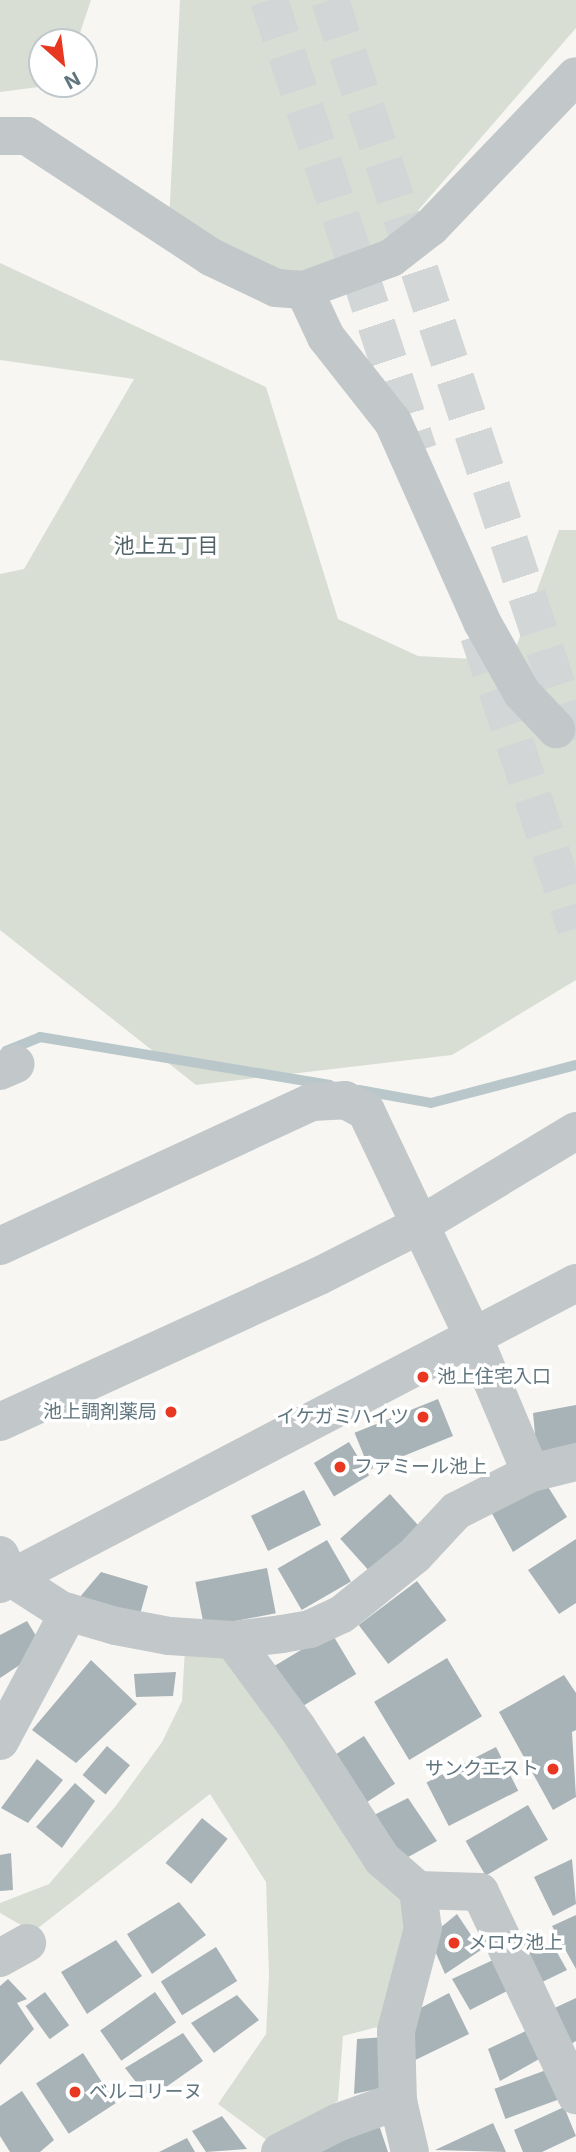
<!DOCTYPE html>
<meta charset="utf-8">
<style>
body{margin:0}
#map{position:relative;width:576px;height:2152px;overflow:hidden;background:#f7f6f3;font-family:Inter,"Noto Sans JP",sans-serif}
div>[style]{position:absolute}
.green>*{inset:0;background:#d9ded4}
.stream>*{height:10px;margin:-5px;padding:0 5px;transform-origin:5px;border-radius:5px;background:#b9c7ca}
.building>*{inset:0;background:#a8b3b7;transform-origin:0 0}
.major-tunnel>*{height:38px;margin-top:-19px;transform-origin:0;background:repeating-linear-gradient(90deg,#d2d6d6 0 38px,transparent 0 57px)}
.minor>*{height:38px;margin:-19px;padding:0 19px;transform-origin:19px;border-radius:19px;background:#c2c7c9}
.dots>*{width:19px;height:19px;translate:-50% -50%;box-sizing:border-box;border:4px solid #fff;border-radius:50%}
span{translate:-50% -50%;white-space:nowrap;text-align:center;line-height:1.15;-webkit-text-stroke:7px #fff;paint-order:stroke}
.poi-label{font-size:19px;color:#61767f}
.left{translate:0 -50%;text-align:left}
.right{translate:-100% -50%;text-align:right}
.neighbourhood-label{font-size:21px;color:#53636a}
.north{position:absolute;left:28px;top:28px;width:70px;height:70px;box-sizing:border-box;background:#fff;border:2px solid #c0c8cc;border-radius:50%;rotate:152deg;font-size:19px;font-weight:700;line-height:28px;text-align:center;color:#61767f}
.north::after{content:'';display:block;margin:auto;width:24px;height:32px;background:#e93821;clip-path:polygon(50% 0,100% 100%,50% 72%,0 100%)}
</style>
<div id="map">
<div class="green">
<div style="clip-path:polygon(0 0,91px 0,77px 42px,42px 42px,42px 84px,62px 84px,0 92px)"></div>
<div style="clip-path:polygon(180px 0,576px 0,576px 28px,389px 244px,316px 271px,271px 274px,169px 222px)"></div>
<div style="clip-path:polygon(0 263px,266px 387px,338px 619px,418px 656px,511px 661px,559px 530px,576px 530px,576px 980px,452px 1055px,196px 1085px,0 930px,0 574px,24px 569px,134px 379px,0 360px)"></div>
<div style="clip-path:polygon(185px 1647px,226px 1655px,407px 1897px,408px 1927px,385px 2025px,343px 2036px,338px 2101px,268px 2141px,218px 2104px,266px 2034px,269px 1975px,266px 1882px,210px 1794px,33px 1932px,0 1913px,0 1903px,49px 1884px,115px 1807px,162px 1742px,182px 1701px)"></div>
</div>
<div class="stream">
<div style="left:6px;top:1051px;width:37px;rotate:-22deg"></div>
<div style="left:40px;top:1037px;width:294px;rotate:9.4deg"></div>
<div style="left:359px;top:1090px;width:73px;rotate:10.2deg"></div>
<div style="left:431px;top:1103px;width:150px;rotate:-14.7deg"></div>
</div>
<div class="building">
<div style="left:438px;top:1399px;width:40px;height:90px;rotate:68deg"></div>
<div style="clip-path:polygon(576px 1405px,576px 1445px,537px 1455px,533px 1413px)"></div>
<div style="left:349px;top:1442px;width:39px;height:41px;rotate:59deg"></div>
<div style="clip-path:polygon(545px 1482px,567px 1517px,513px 1552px,489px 1508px)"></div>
<div style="left:304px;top:1490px;width:39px;height:59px;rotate:64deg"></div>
<div style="left:390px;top:1494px;width:47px;height:67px;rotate:48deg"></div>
<div style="clip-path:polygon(576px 1539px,576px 1603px,559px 1614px,528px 1570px)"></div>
<div style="left:327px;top:1540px;width:48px;height:57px;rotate:60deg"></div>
<div style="left:267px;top:1568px;width:46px;height:73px;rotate:79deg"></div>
<div style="clip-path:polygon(101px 1572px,148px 1586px,139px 1618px,74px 1604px)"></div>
<div style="left:417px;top:1581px;width:49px;height:73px;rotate:53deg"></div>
<div style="clip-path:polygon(27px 1621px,44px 1649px,0 1678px,0 1635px)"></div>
<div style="left:331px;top:1632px;width:49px;height:71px;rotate:59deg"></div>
<div style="left:447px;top:1658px;width:68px;height:85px;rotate:59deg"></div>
<div style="clip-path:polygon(91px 1660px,137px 1704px,76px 1763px,32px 1730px)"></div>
<div style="clip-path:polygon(176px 1672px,173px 1696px,136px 1697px,134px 1674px)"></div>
<div style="clip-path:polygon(564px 1675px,576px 1693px,576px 1730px,572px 1732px,576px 1797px,553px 1810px,499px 1712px)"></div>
<div style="left:364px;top:1736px;width:57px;height:38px;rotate:57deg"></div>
<div style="left:107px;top:1746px;width:30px;height:38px;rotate:40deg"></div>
<div style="left:496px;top:1747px;width:49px;height:78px;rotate:63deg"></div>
<div style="clip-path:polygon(37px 1759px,63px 1780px,28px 1823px,1px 1808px)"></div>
<div style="clip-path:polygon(75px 1783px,95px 1801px,62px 1848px,36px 1827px)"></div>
<div style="clip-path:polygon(408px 1798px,437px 1841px,401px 1861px,368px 1818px)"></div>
<div style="left:528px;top:1805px;width:40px;height:72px;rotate:60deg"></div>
<div style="left:202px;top:1818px;width:33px;height:58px;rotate:39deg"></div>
<div style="clip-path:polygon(11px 1853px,13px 1890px,0 1891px,0 1855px)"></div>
<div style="clip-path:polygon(572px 1859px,576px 1904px,553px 1916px,534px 1877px)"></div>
<div style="clip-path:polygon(179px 1902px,206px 1935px,152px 1974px,127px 1934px)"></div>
<div style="clip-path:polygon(457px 1914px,481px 1950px,445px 1974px,429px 1937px)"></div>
<div style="clip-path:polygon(576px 1915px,576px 1969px,552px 1926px)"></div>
<div style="clip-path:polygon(116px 1940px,142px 1976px,87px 2014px,61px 1972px)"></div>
<div style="clip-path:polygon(530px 1940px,536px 1953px,554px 1947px,567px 1970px,534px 1986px,511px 1947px)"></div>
<div style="left:216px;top:1947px;width:40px;height:65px;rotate:58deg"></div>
<div style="clip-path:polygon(493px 1960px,511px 1989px,470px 2010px,452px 1979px)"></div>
<div style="clip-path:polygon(8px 1979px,27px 1999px,17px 2003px,34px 2029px,0 2065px,0 1986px)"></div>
<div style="left:45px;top:1992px;width:41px;height:24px;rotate:54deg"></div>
<div style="left:155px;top:1992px;width:37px;height:67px;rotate:55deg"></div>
<div style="clip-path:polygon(449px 1993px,469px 2034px,405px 2065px,413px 2012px)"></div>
<div style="clip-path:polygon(237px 1995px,259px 2020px,214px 2053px,191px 2023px)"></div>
<div style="clip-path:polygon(576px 1998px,576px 2041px,564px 2048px,548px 2011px)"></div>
<div style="clip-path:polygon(530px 2029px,541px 2058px,500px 2081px,488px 2049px)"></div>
<div style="clip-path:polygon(183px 2033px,203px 2061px,149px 2099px,125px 2068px)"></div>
<div style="clip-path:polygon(385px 2037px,386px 2087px,354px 2094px,357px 2039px)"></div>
<div style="left:83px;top:2053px;width:60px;height:56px;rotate:57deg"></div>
<div style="left:549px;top:2069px;width:32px;height:58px;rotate:70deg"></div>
<div style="clip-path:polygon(22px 2091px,54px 2140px,40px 2152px,10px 2152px,0 2136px,0 2106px)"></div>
<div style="clip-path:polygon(564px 2107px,576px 2136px,542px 2152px,523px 2152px,514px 2130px)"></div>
<div style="clip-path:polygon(222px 2116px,247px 2149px,206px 2152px,192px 2131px)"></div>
<div style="clip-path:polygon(378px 2122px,388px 2152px,317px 2152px)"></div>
<div style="clip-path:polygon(493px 2123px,506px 2152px,435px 2150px)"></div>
<div style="clip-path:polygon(187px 2138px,195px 2152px,159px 2152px)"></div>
</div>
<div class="major-tunnel">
<div style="left:269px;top:0;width:475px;rotate:71.7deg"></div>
<div style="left:330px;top:0;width:784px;rotate:71.7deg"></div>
<div style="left:479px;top:635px;width:309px;rotate:71.7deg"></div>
</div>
<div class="minor">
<div style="left:0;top:136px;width:27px"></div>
<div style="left:27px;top:136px;width:220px;rotate:33.3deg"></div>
<div style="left:211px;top:257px;width:72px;rotate:25.5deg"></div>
<div style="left:276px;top:288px;width:28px;rotate:4deg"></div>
<div style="left:304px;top:290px;width:93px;rotate:-20.2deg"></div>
<div style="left:391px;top:258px;width:51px;rotate:-37.8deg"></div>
<div style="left:431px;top:227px;width:209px;rotate:-46.2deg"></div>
<div style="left:304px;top:290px;width:52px;rotate:64.9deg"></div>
<div style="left:326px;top:337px;width:108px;rotate:51.8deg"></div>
<div style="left:393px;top:422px;width:219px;rotate:66deg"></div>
<div style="left:482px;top:622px;width:81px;rotate:60.6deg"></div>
<div style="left:522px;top:693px;width:50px;rotate:46.6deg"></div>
<div style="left:0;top:1071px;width:17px;rotate:-24deg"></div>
<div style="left:0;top:1246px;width:344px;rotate:-24.8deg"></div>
<div style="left:312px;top:1102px;width:33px;rotate:-3deg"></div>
<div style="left:345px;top:1100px;width:24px;rotate:28deg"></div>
<div style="left:366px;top:1111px;width:249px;rotate:64.6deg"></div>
<div style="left:473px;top:1336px;width:149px;rotate:67.1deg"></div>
<div style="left:0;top:1422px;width:351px;rotate:-24.6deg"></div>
<div style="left:319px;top:1276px;width:113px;rotate:-26.8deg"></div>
<div style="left:420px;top:1225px;width:182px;rotate:-31.1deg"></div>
<div style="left:0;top:1555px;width:24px;rotate:66deg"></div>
<div style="left:10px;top:1577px;width:61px;rotate:32.9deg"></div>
<div style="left:61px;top:1610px;width:57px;rotate:16.2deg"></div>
<div style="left:116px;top:1626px;width:54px;rotate:10.7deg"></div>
<div style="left:169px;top:1636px;width:64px;rotate:3.6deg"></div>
<div style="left:233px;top:1640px;width:49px;rotate:-7deg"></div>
<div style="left:282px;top:1634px;width:28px;rotate:-10deg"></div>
<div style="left:310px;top:1629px;width:35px;rotate:-25deg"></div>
<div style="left:342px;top:1614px;width:94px;rotate:-38.9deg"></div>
<div style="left:415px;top:1555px;width:60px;rotate:-47deg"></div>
<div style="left:456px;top:1511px;width:84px;rotate:-26.9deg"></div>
<div style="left:531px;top:1473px;width:46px;rotate:-13.7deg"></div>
<div style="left:0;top:1584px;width:650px;rotate:-27.59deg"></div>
<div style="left:233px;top:1640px;width:108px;rotate:53.7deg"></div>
<div style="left:297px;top:1727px;width:157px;rotate:57.2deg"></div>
<div style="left:382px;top:1859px;width:48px;rotate:40.7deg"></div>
<div style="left:418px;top:1890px;width:38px;rotate:83deg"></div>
<div style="left:423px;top:1928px;width:106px;rotate:104.7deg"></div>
<div style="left:396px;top:2031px;width:70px;rotate:88.4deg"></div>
<div style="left:398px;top:2101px;width:52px;rotate:76.8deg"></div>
<div style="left:0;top:1741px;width:146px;rotate:-61.9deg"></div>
<div style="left:418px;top:1890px;width:62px;rotate:1.8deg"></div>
<div style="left:480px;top:1892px;width:225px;rotate:64.7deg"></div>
<div style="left:0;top:1958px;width:31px;rotate:-29deg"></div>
<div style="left:280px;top:2152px;width:66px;rotate:-27deg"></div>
<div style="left:339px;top:2122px;width:63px;rotate:-19.6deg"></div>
</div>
<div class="dots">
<div style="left:423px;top:1377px;background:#e93821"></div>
<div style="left:171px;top:1412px;background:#e93821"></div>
<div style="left:423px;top:1417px;background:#e93821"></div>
<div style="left:340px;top:1467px;background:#e93821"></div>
<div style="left:553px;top:1769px;background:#e93821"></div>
<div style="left:454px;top:1943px;background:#e93821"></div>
<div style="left:75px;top:2092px;background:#e93821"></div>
</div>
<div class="poi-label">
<span class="left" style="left:437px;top:1377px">池上住宅入口</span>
<span class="right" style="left:157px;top:1412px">池上調剤薬局</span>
<span class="right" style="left:409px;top:1417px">イケガミハイツ</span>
<span class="left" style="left:354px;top:1467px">ファミール池上</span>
<span class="right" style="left:539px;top:1769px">サンクエスト</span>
<span class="left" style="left:468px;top:1943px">メロウ池上</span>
<span class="left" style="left:89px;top:2092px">ベルコリーヌ</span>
</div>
<div class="neighbourhood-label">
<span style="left:166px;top:546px">池上五丁目</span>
</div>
<div class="north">N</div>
</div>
